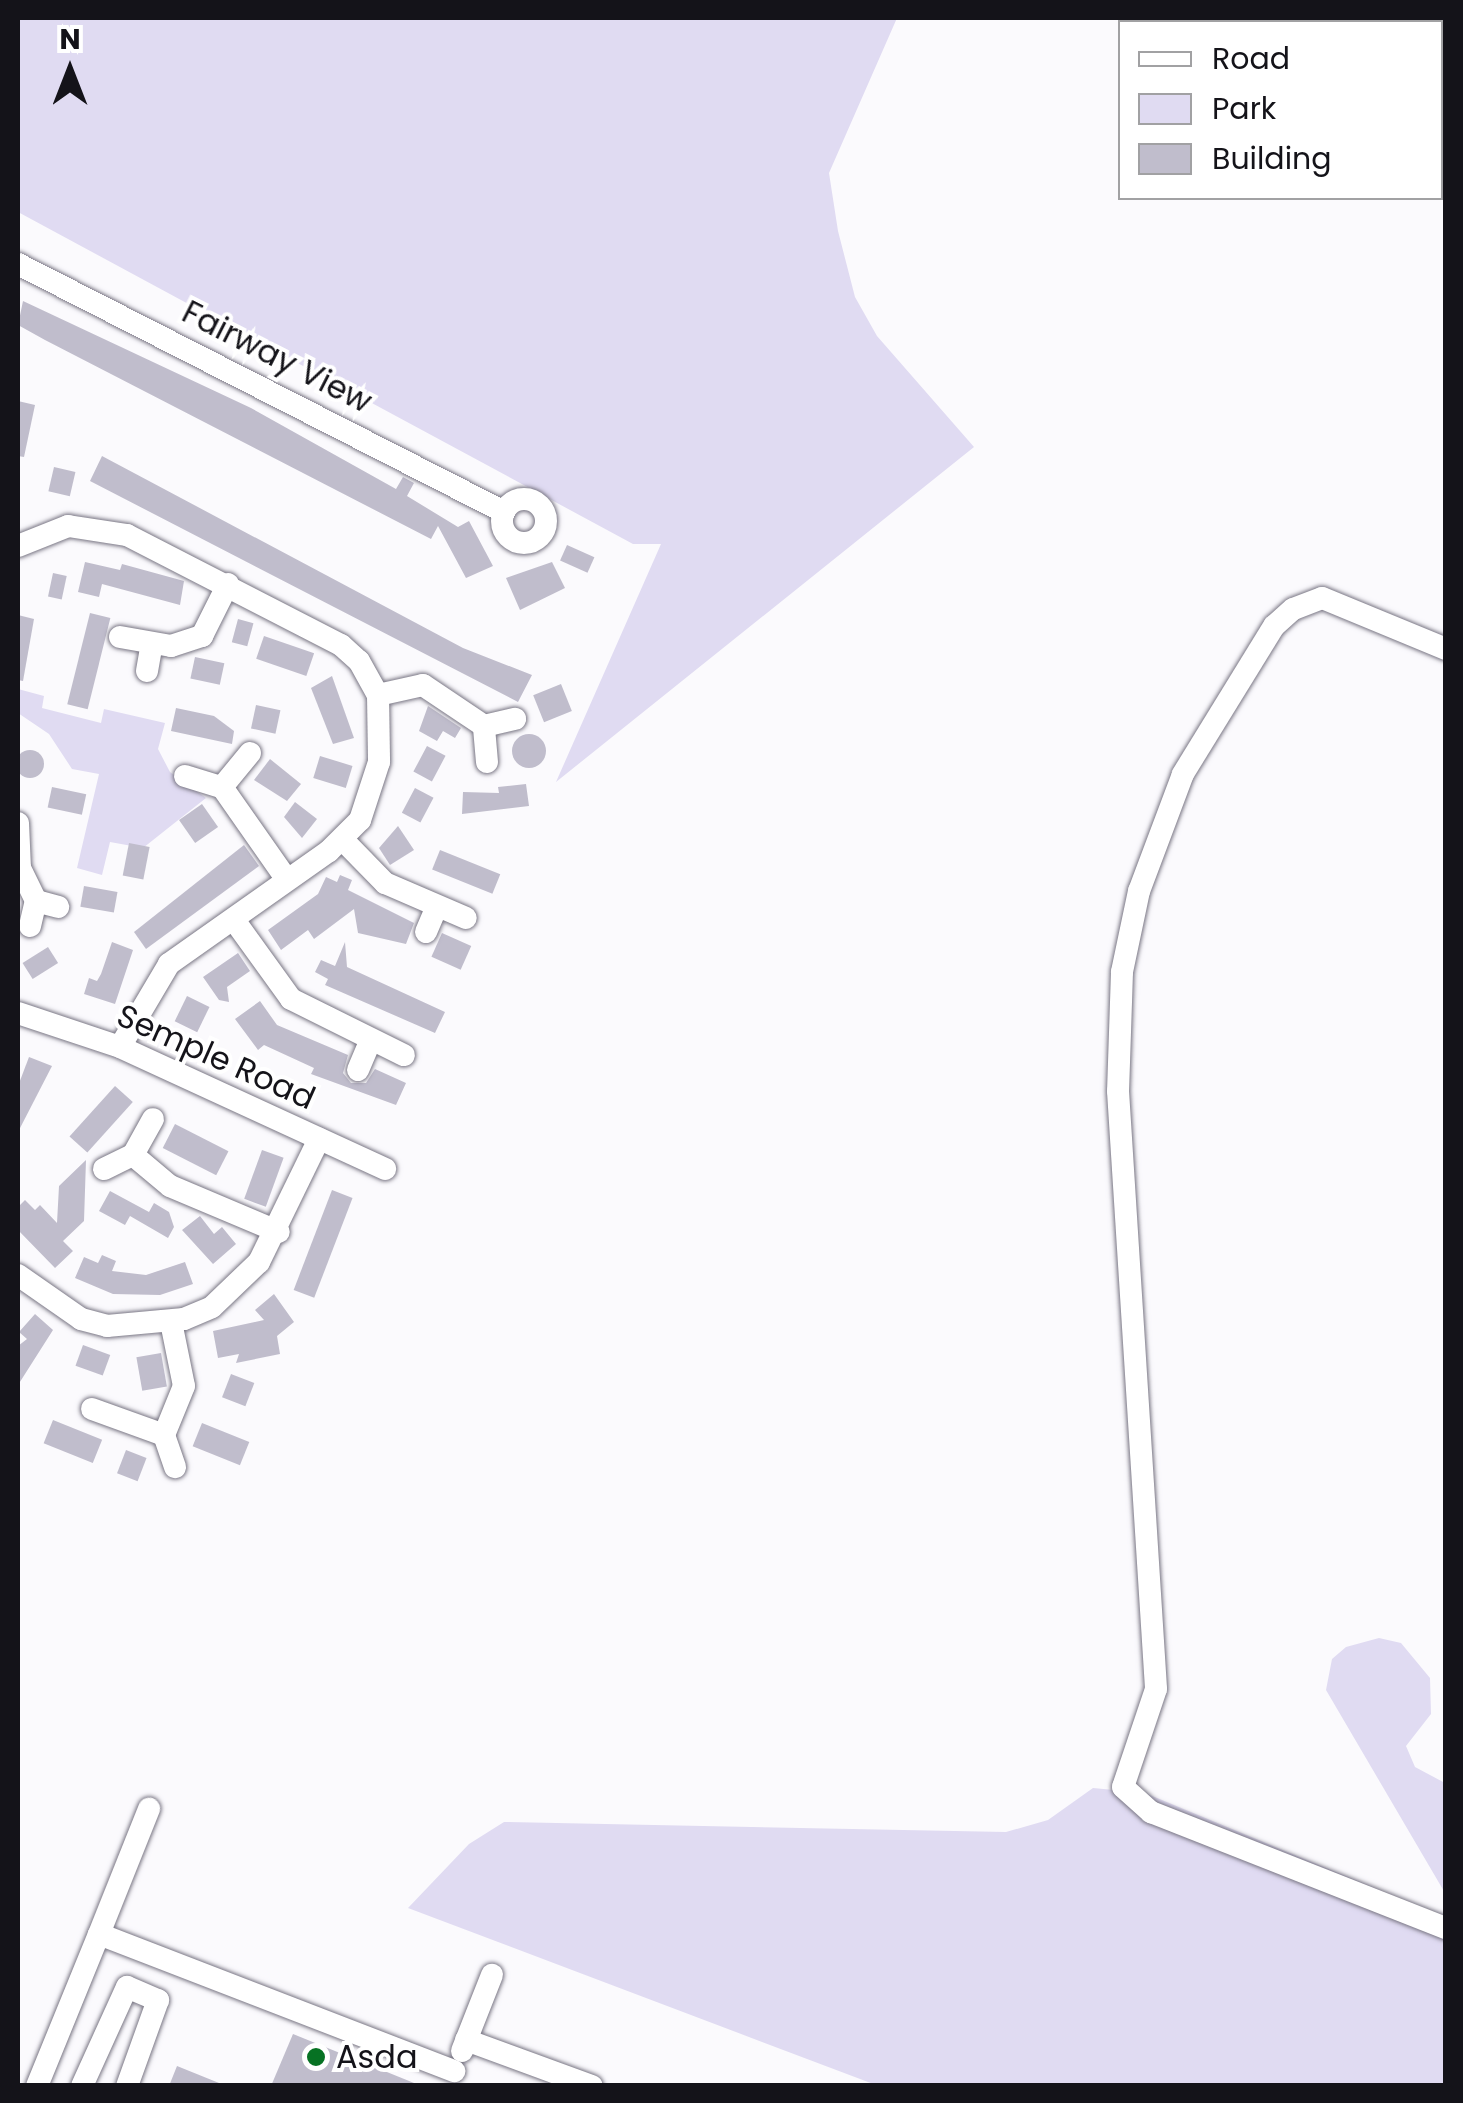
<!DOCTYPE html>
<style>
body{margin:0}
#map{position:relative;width:1463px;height:2103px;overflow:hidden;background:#fbfafd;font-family:Poppins,sans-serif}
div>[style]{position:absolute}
.green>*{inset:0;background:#e0dbf2}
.building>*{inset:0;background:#c0bdcc;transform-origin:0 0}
.round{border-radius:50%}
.roads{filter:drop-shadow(0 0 2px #797684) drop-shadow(0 0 2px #797684)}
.minor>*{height:22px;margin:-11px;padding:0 11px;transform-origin:11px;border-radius:11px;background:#fff}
.minor>.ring{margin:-11px;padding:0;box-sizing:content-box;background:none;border:22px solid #fff;border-radius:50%}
.dots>*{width:28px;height:28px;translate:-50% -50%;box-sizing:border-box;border:5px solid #fff;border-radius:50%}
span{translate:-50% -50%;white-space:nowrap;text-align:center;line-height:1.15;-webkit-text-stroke:8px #fff;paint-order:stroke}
.street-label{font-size:32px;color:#141319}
.poi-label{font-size:32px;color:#141319}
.left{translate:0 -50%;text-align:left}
.frame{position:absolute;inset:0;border:20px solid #141319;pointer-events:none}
.legend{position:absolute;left:1118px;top:20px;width:325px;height:180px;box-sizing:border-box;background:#fff;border:2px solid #a1a1a3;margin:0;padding:12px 18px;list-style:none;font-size:30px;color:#141319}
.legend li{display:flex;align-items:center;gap:20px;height:50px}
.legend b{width:50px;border:2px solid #a1a1a3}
.north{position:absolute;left:20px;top:20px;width:100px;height:100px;-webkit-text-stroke:8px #fff;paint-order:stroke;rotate:0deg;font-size:28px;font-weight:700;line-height:40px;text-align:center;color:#141319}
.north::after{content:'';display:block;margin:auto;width:35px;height:45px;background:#141319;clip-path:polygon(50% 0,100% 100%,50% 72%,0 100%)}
</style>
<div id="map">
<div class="green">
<div style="clip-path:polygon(18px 18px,897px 18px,829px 173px,838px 231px,855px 297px,877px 336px,974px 447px,556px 782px,661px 544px,633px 544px,18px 212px)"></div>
<div style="clip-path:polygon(18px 689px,44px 696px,42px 708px,101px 723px,104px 709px,165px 723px,158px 749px,170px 772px,206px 798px,143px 848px,110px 842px,102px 875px,77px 868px,99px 774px,72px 769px,49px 734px,18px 713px)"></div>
<div style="clip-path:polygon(1379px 1638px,1401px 1643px,1430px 1678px,1431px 1714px,1406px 1746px,1415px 1767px,1445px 1783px,1445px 1893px,1326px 1690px,1332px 1659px,1346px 1647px)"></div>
<div style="clip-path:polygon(1093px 1788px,1145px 1793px,1445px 1917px,1445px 2085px,876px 2085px,408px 1908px,469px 1844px,504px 1822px,1006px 1832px,1048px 1820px)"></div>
</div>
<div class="building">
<div style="clip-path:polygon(23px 301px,251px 408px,396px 489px,403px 477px,414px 483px,407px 496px,458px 527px,469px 521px,493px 566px,466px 578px,438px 526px,431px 539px,45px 340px,18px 325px)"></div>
<div style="clip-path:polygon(18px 401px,35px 405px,24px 457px,18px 456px)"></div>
<div style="clip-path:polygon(102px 456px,463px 648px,532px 675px,518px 702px,90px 481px)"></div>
<div style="left:54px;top:467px;width:22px;height:25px;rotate:13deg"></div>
<div style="left:567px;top:545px;width:30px;height:17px;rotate:24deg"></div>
<div style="clip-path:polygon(85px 562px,120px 570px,122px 564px,184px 581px,180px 605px,102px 584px,99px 597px,78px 592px)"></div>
<div style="clip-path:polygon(552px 562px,565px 588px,520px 610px,506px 578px)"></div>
<div style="left:53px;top:573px;width:14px;height:24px;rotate:12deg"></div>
<div style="left:90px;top:613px;width:21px;height:94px;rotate:14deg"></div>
<div style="clip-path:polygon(18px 615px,34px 619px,23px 681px,18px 680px)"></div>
<div style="left:238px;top:619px;width:16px;height:24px;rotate:15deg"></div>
<div style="left:264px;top:636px;width:53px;height:24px;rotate:19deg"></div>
<div style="left:195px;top:657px;width:30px;height:22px;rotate:12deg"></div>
<div style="clip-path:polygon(332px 676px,354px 738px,333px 744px,311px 688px)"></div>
<div style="left:561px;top:684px;width:29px;height:30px;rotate:68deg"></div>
<div style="left:256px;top:705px;width:25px;height:24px;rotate:12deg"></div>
<div style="clip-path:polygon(428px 706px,461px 728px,455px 738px,443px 731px,437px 741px,419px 731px)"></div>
<div style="clip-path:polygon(176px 708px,214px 716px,234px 731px,232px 744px,171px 731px)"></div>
<div class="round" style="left:512px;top:734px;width:34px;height:34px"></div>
<div style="left:427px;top:746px;width:21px;height:29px;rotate:28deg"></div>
<div class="round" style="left:16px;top:750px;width:28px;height:28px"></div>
<div style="left:320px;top:756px;width:34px;height:23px;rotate:17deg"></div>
<div style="clip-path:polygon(270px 759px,301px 784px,287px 801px,254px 780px)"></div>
<div style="clip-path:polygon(526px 784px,529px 806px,462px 814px,463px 792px,499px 793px,498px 787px)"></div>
<div style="left:52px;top:787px;width:35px;height:21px;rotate:12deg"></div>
<div style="left:415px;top:788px;width:21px;height:28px;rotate:28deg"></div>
<div style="clip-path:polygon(295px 802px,317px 819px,302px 838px,284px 817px)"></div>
<div style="left:202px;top:804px;width:28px;height:28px;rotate:55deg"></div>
<div style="clip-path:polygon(398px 826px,414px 850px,390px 865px,379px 848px)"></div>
<div style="left:129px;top:843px;width:21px;height:33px;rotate:11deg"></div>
<div style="clip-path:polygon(244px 845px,259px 866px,146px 949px,134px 932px)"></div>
<div style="left:440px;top:850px;width:65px;height:21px;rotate:22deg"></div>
<div style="clip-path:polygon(340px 875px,352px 880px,348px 890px,414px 923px,406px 944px,358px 933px,354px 909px,314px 939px,308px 930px,281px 950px,268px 930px,318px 894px,326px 877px,337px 882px)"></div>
<div style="left:84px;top:886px;width:34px;height:21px;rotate:10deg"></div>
<div style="left:442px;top:933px;width:32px;height:26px;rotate:24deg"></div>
<div style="clip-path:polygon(112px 942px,133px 950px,115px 1004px,84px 994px,89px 978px,97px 981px,101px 974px)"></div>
<div style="clip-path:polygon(345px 942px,347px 967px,445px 1012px,435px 1033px,325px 985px,328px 979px,315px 972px,321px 960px,335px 966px)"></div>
<div style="left:48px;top:947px;width:19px;height:30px;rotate:58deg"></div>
<div style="clip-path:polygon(238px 953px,250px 971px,227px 987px,229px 1002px,219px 1000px,203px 977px)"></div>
<div style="left:187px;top:996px;width:25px;height:28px;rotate:26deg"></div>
<div style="clip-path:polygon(260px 1001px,277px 1025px,348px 1055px,343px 1073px,351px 1083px,366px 1083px,375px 1069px,406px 1083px,396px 1105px,311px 1074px,314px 1068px,264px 1045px,258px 1050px,235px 1019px)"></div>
<div style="clip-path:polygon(29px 1057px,52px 1066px,18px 1132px,18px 1086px)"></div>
<div style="left:115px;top:1086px;width:24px;height:68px;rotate:42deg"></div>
<div style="left:175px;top:1124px;width:60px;height:27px;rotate:27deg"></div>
<div style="left:262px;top:1150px;width:23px;height:52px;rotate:20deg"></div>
<div style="clip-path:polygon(86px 1160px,84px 1221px,63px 1241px,73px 1251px,55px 1268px,18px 1230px,18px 1207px,25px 1200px,35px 1210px,40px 1205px,57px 1223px,59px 1186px)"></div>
<div style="left:332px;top:1190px;width:22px;height:107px;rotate:21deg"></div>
<div style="clip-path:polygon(110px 1191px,149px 1212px,154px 1203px,169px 1212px,174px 1227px,168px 1238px,130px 1216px,125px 1225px,99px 1211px)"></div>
<div style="clip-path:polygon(200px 1216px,214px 1234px,222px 1227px,236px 1244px,213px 1264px,182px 1230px)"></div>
<div style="clip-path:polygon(102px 1255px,116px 1261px,112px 1271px,146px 1275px,185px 1262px,193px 1284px,160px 1295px,113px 1294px,75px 1278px,84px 1257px,98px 1263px)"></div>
<div style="clip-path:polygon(274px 1294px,294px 1322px,277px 1336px,280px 1354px,236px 1363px,239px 1354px,218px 1358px,213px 1331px,264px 1320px,255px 1310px)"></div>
<div style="clip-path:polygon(35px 1314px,53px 1330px,18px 1385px,18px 1346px,27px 1339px,19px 1332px)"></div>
<div style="left:83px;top:1345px;width:29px;height:22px;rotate:20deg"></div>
<div style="left:161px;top:1353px;width:34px;height:25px;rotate:80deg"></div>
<div style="left:231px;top:1374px;width:25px;height:25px;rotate:21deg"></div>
<div style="left:53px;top:1420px;width:53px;height:25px;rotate:22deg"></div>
<div style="left:202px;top:1423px;width:51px;height:25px;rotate:22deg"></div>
<div style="left:126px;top:1450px;width:22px;height:25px;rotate:21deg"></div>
<div style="clip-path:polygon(293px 2034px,419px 2085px,419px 2086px,271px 2086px)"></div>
<div style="clip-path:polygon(177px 2066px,224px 2085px,224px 2086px,169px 2086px)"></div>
</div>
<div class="roads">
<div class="minor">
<div style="left:18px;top:264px;width:546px;rotate:27.03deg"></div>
<div class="ring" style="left:502px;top:499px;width:22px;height:22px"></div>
<div style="left:18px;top:546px;width:54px;rotate:-21.8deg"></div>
<div style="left:68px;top:526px;width:60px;rotate:8.7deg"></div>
<div style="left:127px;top:535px;width:241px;rotate:27.2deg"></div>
<div style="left:341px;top:645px;width:24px;rotate:42deg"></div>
<div style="left:359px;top:661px;width:39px;rotate:61deg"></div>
<div style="left:378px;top:695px;width:67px;rotate:89.1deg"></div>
<div style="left:379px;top:762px;width:61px;rotate:108.1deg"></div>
<div style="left:360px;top:820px;width:44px;rotate:135deg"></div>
<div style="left:329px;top:851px;width:196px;rotate:144.8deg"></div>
<div style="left:169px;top:964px;width:96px;rotate:120.6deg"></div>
<div style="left:120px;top:637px;width:52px;rotate:10deg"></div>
<div style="left:171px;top:646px;width:33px;rotate:-18deg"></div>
<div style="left:202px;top:636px;width:58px;rotate:-63.4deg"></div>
<div style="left:1446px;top:649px;width:134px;rotate:-157.6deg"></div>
<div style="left:1322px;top:598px;width:31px;rotate:159deg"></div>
<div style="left:1293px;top:609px;width:25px;rotate:138deg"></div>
<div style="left:1274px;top:626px;width:174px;rotate:121.6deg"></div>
<div style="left:1183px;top:774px;width:125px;rotate:110.6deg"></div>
<div style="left:1139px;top:891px;width:83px;rotate:101.9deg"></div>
<div style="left:1122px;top:972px;width:119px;rotate:91.9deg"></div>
<div style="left:1118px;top:1091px;width:599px;rotate:86.36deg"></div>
<div style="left:1156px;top:1689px;width:103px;rotate:108.6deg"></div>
<div style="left:1123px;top:1787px;width:38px;rotate:42deg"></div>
<div style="left:1151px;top:1812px;width:317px;rotate:21.5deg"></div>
<div style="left:147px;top:671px;width:27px;rotate:-80deg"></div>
<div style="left:378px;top:695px;width:46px;rotate:-12.5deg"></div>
<div style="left:423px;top:685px;width:73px;rotate:33.9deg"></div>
<div style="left:487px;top:762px;width:36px;rotate:-95deg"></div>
<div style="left:484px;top:726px;width:32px;rotate:-13deg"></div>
<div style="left:185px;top:776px;width:39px;rotate:17deg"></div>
<div style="left:222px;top:787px;width:44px;rotate:-50.5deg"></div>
<div style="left:222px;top:787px;width:110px;rotate:55deg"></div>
<div style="left:18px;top:823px;width:45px;rotate:87.5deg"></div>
<div style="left:20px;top:868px;width:37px;rotate:64deg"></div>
<div style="left:342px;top:839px;width:62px;rotate:45.7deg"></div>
<div style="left:385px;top:883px;width:88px;rotate:23.4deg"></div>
<div style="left:234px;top:920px;width:97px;rotate:54.2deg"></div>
<div style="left:291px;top:999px;width:126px;rotate:26.4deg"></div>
<div style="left:30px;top:926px;width:26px;rotate:-77deg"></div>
<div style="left:36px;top:901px;width:23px;rotate:15deg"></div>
<div style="left:426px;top:932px;width:28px;rotate:-67deg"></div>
<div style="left:18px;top:1013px;width:108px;rotate:18.4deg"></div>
<div style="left:120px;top:1047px;width:292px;rotate:24.7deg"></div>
<div style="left:358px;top:1070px;width:33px;rotate:-67deg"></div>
<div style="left:133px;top:1155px;width:48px;rotate:40deg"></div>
<div style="left:170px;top:1186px;width:118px;rotate:22.9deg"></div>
<div style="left:104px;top:1169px;width:32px;rotate:-26deg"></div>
<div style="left:133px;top:1155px;width:41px;rotate:-60.9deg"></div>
<div style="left:18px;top:1275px;width:77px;rotate:34.9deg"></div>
<div style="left:81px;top:1319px;width:27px;rotate:15deg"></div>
<div style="left:107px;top:1326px;width:77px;rotate:-5.2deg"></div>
<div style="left:184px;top:1319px;width:30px;rotate:-23deg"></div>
<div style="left:212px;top:1307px;width:65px;rotate:-43.8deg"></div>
<div style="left:259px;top:1262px;width:137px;rotate:-64deg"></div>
<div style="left:171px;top:1322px;width:65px;rotate:78.5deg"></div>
<div style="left:184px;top:1386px;width:53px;rotate:112.2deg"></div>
<div style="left:164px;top:1435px;width:34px;rotate:71deg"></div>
<div style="left:92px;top:1409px;width:77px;rotate:19.9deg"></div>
<div style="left:99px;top:1934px;width:135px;rotate:-68.2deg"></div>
<div style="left:466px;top:2040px;width:134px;rotate:20.1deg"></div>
<div style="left:462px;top:2051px;width:82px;rotate:-68.5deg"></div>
<div style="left:37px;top:2086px;width:164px;rotate:-67.8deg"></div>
<div style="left:99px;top:1934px;width:381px;rotate:21.1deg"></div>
<div style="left:82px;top:2086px;width:109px;rotate:-65.6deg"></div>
<div style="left:127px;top:1987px;width:34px;rotate:23deg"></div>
<div style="left:158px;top:2000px;width:91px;rotate:109.8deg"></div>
</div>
</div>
<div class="dots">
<div style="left:316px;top:2057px;background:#077223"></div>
</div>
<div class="street-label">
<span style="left:277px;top:357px;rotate:27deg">Fairway View</span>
<span style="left:216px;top:1057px;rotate:24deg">Semple Road</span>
</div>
<div class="poi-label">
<span class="left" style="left:336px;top:2057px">Asda</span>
</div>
<div class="frame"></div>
<ul class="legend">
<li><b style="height:12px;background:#fff"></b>Road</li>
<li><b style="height:28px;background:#e0dbf2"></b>Park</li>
<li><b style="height:28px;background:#c0bdcc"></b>Building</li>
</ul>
<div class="north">N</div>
</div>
